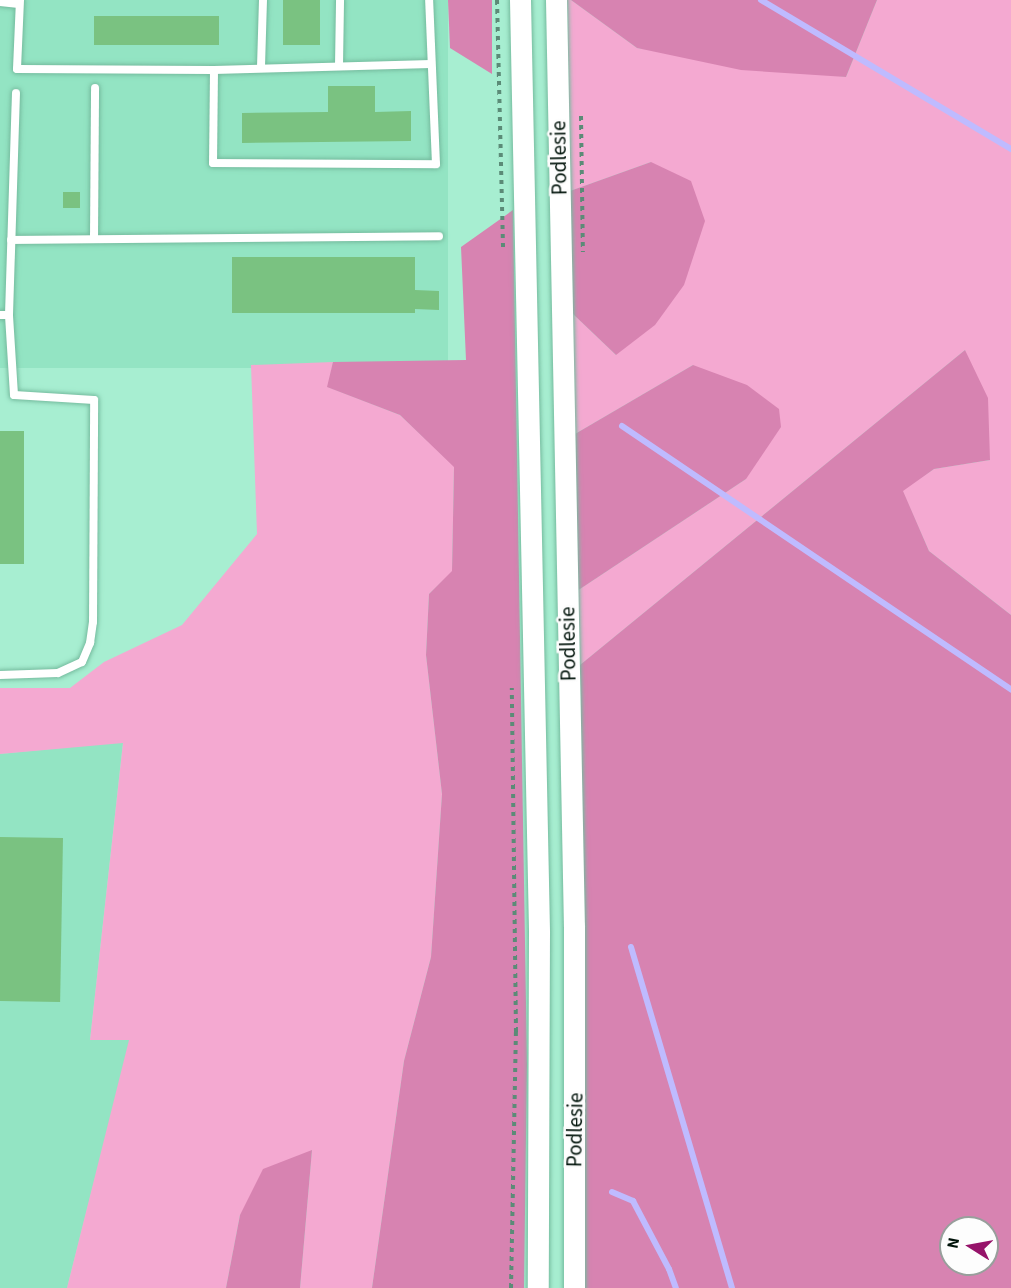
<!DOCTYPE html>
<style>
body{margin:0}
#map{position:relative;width:1011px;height:1288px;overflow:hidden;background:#a7eed1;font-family:"Source Sans 3",sans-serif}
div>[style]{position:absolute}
.built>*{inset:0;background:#93e4c3;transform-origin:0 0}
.green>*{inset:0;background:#f4a9d1}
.forest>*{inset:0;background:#d783b1}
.stream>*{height:6px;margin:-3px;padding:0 3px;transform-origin:3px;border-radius:3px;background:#bfbbff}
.building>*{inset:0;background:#7ac281;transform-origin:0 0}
.path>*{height:4px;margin-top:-2px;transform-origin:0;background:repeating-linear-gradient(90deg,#5b8b77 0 4.5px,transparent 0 9px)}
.roads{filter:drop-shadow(0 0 2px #75bb9e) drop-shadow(0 0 2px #75bb9e)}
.service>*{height:8px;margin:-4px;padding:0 4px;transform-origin:4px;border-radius:4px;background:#fff}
.tertiary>*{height:21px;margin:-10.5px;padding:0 10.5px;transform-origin:10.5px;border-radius:10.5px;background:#fff}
span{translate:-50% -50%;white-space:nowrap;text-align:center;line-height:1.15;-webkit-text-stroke:5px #fdfdfd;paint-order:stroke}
.street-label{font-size:21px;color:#00130a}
.north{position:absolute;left:939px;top:1216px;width:60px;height:60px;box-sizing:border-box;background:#fdfdfd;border:2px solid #989f9c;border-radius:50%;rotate:281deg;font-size:16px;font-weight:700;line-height:24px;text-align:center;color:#00130a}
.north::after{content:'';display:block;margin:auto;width:21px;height:27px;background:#96136a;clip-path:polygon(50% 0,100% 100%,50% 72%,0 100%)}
</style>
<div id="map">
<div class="built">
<div style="left:0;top:0;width:448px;height:368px"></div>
<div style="clip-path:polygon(123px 742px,90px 1040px,130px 1040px,67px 1288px,0 1288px,0 754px)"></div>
</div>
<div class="green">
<div style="clip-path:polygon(567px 0,571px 0,637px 48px,846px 77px,877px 0,1011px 0,1011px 615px,929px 551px,902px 490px,934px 469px,990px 460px,965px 350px,580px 665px,577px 591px,746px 479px,693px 365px,575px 434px,572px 313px,616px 355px,651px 162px,570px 191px)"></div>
<div style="clip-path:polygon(333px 362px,328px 387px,400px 415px,454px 466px,452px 572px,429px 594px,426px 655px,442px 794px,431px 957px,404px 1061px,372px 1288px,300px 1288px,312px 1150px,240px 1215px,226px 1288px,67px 1288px,129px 1040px,90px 1040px,123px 743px,0 754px,0 688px,70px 688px,104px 662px,182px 625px,257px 534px,251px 365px)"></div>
</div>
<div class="forest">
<div style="clip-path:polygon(448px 0,492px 0,492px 74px,450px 48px)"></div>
<div style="clip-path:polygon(571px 0,877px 0,846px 77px,741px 70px,637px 48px)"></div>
<div style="clip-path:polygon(651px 162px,691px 181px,705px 221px,684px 285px,655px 325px,616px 355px,572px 313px,570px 191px)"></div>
<div style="clip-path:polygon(513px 210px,527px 1064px,524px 1288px,372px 1288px,404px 1061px,431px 957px,442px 794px,426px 655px,429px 594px,452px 571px,454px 467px,400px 415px,327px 387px,333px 362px,466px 360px,461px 247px)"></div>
<div style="clip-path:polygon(evenodd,965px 350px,988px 398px,990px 460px,934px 469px,903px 491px,929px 551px,1011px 615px,1011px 1288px,580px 1288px,583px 995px,580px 665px,965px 350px,951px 1228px,987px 1228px,987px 1264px,951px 1264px,951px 1228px)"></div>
<div style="clip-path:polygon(693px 365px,747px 385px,779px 409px,781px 427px,746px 479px,577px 591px,575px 434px)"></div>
<div style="clip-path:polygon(312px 1150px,300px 1288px,226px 1288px,240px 1215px,263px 1169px)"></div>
</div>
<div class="stream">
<div style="left:761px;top:0;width:291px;rotate:30.8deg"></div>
<div style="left:622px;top:426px;width:470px;rotate:34.1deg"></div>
<div style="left:631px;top:947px;width:356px;rotate:73.5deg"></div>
<div style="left:612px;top:1192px;width:23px;rotate:23deg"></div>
<div style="left:633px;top:1201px;width:77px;rotate:62.1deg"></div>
<div style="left:669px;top:1269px;width:20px;rotate:70deg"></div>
</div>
<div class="building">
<div style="left:283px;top:0;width:37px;height:45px"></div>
<div style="left:94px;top:16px;width:125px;height:29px"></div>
<div style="clip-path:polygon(328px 86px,375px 86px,375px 112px,411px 111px,411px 141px,242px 143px,242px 113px,328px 112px)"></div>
<div style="left:63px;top:192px;width:17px;height:16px"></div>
<div style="clip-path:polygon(232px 257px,415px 257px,415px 290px,439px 291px,439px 310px,415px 309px,415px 313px,232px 313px)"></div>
<div style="left:24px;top:431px;width:133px;height:24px;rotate:90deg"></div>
<div style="left:0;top:837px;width:63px;height:164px;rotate:1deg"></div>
</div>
<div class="path">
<div style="left:497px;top:0;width:248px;rotate:88.6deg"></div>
<div style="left:581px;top:116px;width:136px;rotate:89.2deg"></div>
<div style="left:511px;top:1288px;width:256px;rotate:-88.9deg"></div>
<div style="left:516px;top:1032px;width:344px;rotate:-90.7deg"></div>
</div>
<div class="roads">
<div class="service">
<div style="left:20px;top:0;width:69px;rotate:92.5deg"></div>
<div style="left:17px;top:69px;width:197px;rotate:0.3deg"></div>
<div style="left:214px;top:70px;width:217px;rotate:-1.6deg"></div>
<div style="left:0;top:2px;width:19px;rotate:6deg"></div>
<div style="left:339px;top:66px;width:66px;rotate:-89.1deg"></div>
<div style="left:261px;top:67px;width:67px;rotate:-88.3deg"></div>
<div style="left:214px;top:70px;width:93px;rotate:90.6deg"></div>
<div style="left:213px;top:163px;width:223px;rotate:0.3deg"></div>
<div style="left:436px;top:164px;width:164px;rotate:-92.4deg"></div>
<div style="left:94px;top:239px;width:151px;rotate:-89.6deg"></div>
<div style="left:11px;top:240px;width:428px;rotate:-0.5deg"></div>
<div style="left:0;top:315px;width:9px"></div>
<div style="left:9px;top:315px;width:222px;rotate:-88.2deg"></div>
<div style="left:0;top:675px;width:58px;rotate:-2deg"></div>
<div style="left:58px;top:673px;width:26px;rotate:-25deg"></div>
<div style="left:82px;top:662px;width:21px;rotate:-67deg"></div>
<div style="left:90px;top:643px;width:21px;rotate:-82deg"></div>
<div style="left:93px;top:622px;width:222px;rotate:-89.7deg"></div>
<div style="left:94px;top:400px;width:80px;rotate:-176.4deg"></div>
<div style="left:14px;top:395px;width:80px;rotate:-93.6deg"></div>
</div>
<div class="tertiary">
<div style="left:520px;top:0;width:933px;rotate:88.83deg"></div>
<div style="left:539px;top:933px;width:355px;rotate:90.2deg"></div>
<div style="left:556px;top:0;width:926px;rotate:88.89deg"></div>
<div style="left:574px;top:926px;width:362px;rotate:90deg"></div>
</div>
</div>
<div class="street-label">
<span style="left:559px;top:158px;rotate:-91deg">Podlesie</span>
<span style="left:568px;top:644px;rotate:-91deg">Podlesie</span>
<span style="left:575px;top:1130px;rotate:-89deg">Podlesie</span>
</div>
<div class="north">N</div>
</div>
